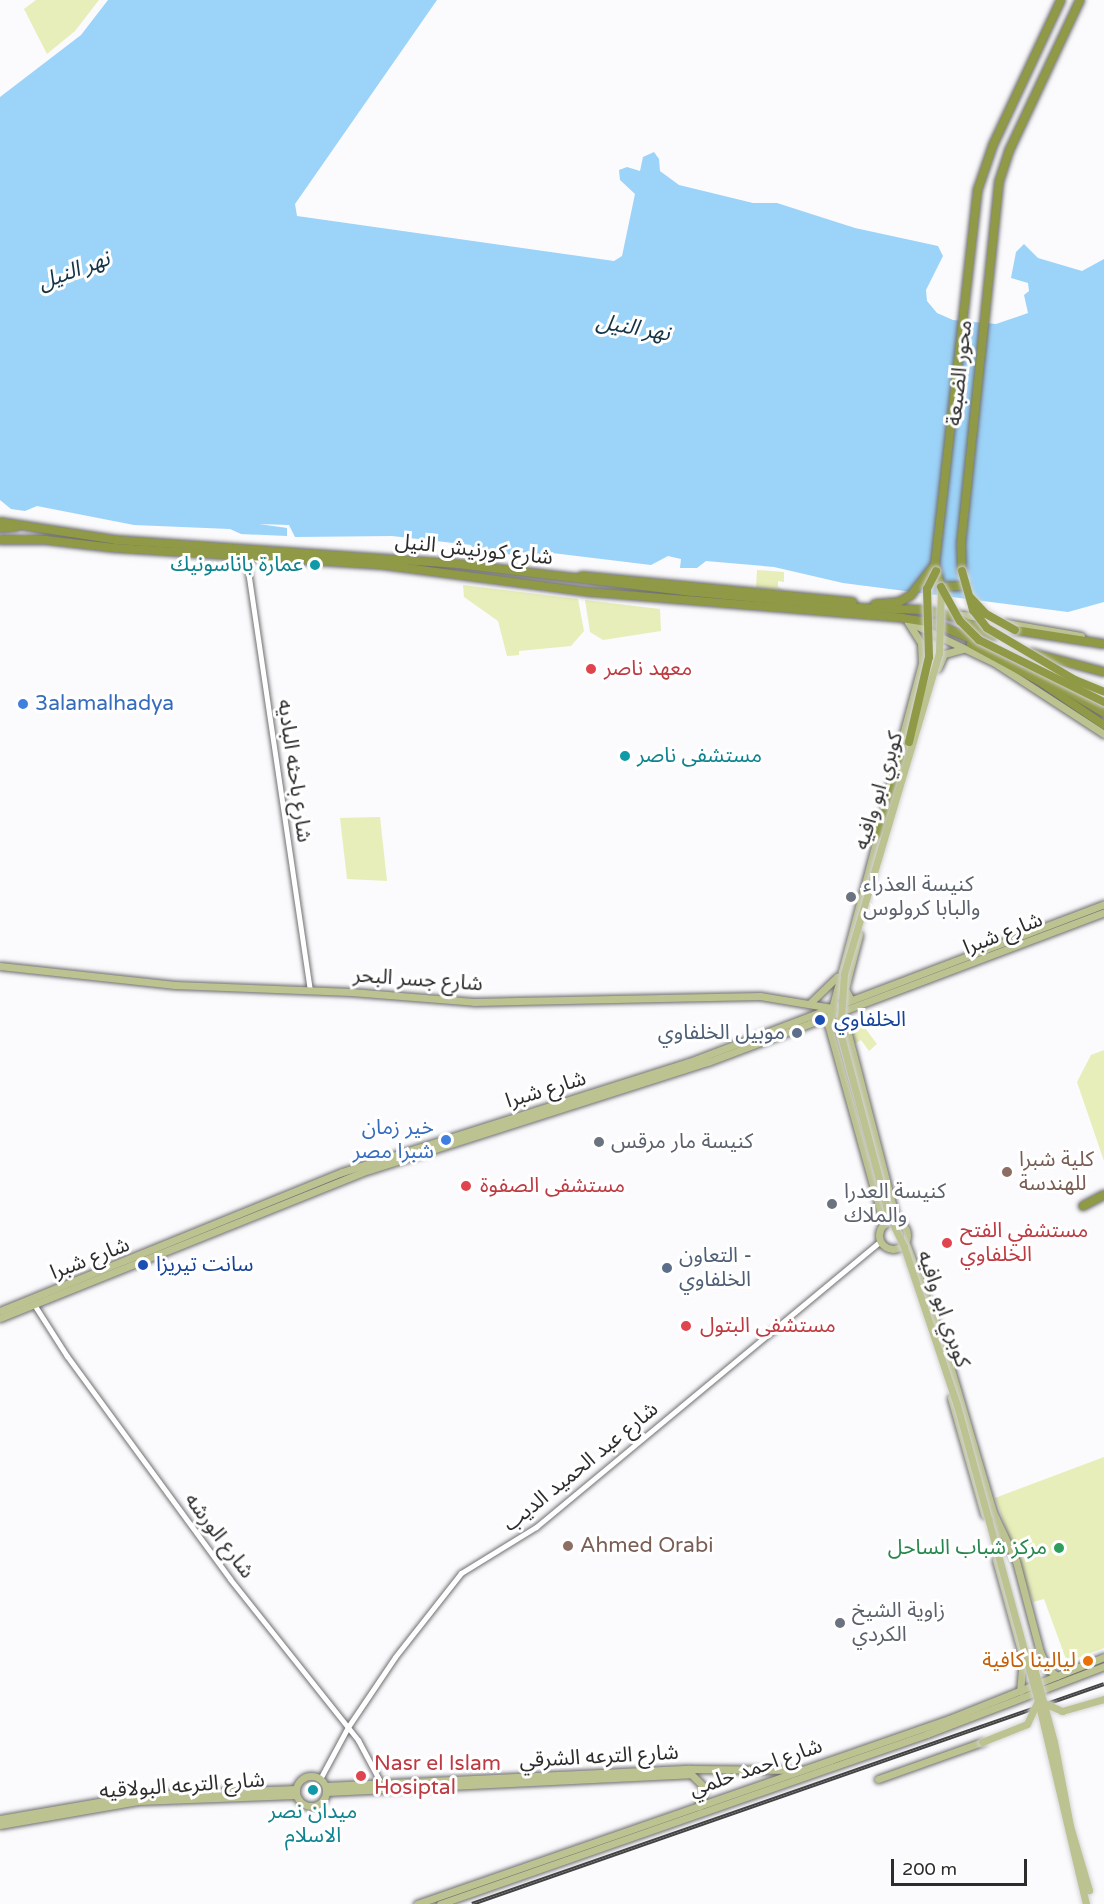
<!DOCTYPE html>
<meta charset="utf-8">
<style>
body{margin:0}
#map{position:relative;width:1104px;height:1904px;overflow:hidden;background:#fbfafd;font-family:"Varela Round","Noto Sans Arabic",sans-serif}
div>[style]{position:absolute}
.green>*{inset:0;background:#e8eeb9}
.water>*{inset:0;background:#9cd3f9}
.roads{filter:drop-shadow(0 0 2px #707072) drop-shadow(0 0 2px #707072)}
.minor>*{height:5px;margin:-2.5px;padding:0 2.5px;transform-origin:2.5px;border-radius:2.5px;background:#fff}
.major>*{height:7px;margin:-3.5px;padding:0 3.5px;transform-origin:3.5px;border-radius:3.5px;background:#bcc290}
.major>.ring{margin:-3.5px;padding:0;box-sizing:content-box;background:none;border:7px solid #bcc290;border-radius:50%}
.highway>*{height:8px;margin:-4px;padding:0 4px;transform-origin:4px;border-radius:4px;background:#8f9946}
.rail>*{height:4px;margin-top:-2px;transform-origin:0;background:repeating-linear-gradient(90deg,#fff 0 4.5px,#444445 0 9px);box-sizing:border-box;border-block:2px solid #444445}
.bridges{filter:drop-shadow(0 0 2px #d5d5d5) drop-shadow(0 0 2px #d5d5d5)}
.major-bridge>*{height:7px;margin:-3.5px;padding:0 3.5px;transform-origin:3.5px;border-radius:3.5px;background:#bcc290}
.highway-bridge>*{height:8px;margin:-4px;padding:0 4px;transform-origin:4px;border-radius:4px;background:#8f9946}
.dots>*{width:16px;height:16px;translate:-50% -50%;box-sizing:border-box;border:3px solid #fff;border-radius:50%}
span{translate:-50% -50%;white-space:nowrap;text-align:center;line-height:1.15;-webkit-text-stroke:6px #fff;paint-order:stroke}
.street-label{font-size:21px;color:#2c2c2d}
.culture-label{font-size:21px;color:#0d838f}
.right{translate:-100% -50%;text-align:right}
.left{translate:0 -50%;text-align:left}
.health-label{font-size:21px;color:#be3a42}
.shop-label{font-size:21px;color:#366cbe}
.worship-label{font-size:21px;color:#5b616d}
.transit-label{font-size:21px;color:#164399}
.service-label{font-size:21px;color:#4e5e75}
.education-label{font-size:21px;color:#785e54}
.leisure-label{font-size:21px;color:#27864d}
.food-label{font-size:21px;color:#c56008}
.water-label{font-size:22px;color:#153448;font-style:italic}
.scale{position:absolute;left:891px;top:1859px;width:136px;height:27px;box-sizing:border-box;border:3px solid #2c2c2d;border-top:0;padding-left:8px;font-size:18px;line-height:21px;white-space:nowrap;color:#2c2c2d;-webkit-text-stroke:4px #fff;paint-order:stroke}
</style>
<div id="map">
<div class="green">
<div style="clip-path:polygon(36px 0,99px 0,75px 31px,47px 54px,24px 9px)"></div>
<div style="clip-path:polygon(757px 570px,784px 572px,784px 582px,778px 581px,778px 587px,784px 590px,756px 588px)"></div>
<div style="clip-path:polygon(463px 585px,578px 599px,584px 631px,571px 646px,519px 651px,519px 655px,507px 656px,498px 621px,464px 597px)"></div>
<div style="clip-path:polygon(585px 600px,660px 609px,661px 631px,603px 640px,590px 632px)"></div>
<div style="clip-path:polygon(380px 817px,387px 881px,347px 879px,340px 818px)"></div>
<div style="clip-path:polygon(857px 1017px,877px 1044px,869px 1051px,861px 1040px,854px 1044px,849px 1020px)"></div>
<div style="clip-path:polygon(1104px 1050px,1104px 1161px,1077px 1082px,1091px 1055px)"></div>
<div style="clip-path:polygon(1104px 1457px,1104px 1648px,1067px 1662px,1044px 1599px,1033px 1602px,995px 1498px)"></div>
</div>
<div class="water">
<div style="clip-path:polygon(108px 0,437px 0,295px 204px,297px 216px,614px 261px,622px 256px,635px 194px,620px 180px,619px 170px,627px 167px,640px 171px,643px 157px,654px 152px,659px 159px,660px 171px,679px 185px,753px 203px,777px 203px,855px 228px,938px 246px,943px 256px,926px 290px,927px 301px,937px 313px,953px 320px,996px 324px,1028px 313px,1024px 295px,1029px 291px,1028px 283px,1011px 278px,1016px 252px,1024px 244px,1038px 258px,1082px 271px,1104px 259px,1104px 602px,1068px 612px,843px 583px,774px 567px,706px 561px,697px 568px,680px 568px,681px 559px,668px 556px,651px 565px,544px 552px,538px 557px,474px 551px,471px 545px,392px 536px,295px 537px,289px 525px,259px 524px,287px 528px,287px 536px,241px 534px,230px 529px,134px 525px,37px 506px,25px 511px,11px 509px,0 500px,0 97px,81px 35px)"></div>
</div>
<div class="roads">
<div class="minor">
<div style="left:246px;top:557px;width:438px;rotate:81.6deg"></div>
<div style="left:35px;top:1306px;width:59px;rotate:57.4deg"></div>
<div style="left:67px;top:1356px;width:276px;rotate:53.8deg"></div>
<div style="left:230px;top:1579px;width:206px;rotate:51.5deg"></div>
<div style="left:358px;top:1740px;width:49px;rotate:61.9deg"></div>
<div style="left:320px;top:1779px;width:59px;rotate:-61.7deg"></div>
<div style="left:348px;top:1727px;width:84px;rotate:-56.1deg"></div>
<div style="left:395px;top:1657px;width:107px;rotate:-51.8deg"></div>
<div style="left:461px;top:1573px;width:88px;rotate:-31.5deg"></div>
<div style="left:536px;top:1527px;width:448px;rotate:-39.7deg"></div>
</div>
<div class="major">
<div style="left:953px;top:614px;width:28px;rotate:6deg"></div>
<div style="left:909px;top:622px;width:95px;rotate:25.5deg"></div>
<div style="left:995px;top:663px;width:130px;rotate:33.1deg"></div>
<div style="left:1006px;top:623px;width:76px;rotate:9.8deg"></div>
<div style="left:938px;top:668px;width:15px;rotate:-67deg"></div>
<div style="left:944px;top:654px;width:20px;rotate:-15deg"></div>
<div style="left:884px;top:806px;width:148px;rotate:-75.1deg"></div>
<div style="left:922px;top:663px;width:20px;rotate:-93deg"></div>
<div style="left:921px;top:643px;width:25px;rotate:-122deg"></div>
<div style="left:879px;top:831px;width:200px;rotate:104.8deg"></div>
<div style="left:828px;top:1024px;width:208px;rotate:74.4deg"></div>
<div style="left:0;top:966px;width:176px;rotate:6.2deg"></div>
<div style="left:175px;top:985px;width:176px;rotate:2.3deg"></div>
<div style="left:351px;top:992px;width:123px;rotate:4.6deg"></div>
<div style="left:474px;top:1002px;width:286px;rotate:-1.2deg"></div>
<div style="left:760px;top:996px;width:73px;rotate:9.5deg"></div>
<div style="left:851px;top:1000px;width:13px;rotate:-119deg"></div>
<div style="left:845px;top:989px;width:56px;rotate:-75.5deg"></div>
<div style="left:811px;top:1002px;width:36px;rotate:-44deg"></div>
<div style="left:843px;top:1015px;width:214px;rotate:75.4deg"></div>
<div class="ring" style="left:879px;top:1221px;width:21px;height:21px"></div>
<div style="left:905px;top:1241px;width:108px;rotate:69.4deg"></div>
<div style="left:943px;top:1342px;width:177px;rotate:73.6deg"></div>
<div style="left:993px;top:1512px;width:54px;rotate:64.9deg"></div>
<div style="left:1016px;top:1561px;width:94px;rotate:75.2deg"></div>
<div style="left:1040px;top:1652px;width:19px;rotate:65deg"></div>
<div style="left:1048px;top:1669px;width:11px;rotate:38deg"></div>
<div style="left:0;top:1311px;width:369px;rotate:-22.1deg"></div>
<div style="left:342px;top:1172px;width:364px;rotate:-17.6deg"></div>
<div style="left:689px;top:1062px;width:444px;rotate:-20.8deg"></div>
<div style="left:0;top:1318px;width:398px;rotate:-21.9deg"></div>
<div style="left:369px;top:1170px;width:356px;rotate:-17.7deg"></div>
<div style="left:708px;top:1062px;width:423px;rotate:-20.7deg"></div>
<div style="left:951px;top:1398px;width:121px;rotate:74.1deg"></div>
<div style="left:995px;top:1523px;width:28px;rotate:80deg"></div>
<div style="left:996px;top:1560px;width:102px;rotate:74.6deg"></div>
<div style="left:1023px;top:1658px;width:33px;rotate:95deg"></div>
<div class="ring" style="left:296px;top:1776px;width:23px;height:23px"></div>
<div style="left:878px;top:1779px;width:110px;rotate:-19.6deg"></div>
<div style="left:326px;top:1786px;width:364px;rotate:-2.7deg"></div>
<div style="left:690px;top:1769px;width:109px;rotate:0.5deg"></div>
<div style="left:327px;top:1792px;width:364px;rotate:-2.8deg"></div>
<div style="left:691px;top:1774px;width:18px;rotate:45deg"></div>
<div style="left:704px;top:1787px;width:20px;rotate:105deg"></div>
<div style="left:0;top:1819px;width:141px;rotate:-9.8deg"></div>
<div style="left:139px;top:1795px;width:157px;rotate:-2.2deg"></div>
<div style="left:0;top:1825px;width:140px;rotate:-9.9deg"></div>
<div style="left:138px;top:1801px;width:158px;rotate:-2.2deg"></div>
<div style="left:417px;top:1904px;width:563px;rotate:-19.17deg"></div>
<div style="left:949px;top:1719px;width:167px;rotate:-21.8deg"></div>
<div style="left:440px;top:1904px;width:516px;rotate:-19.24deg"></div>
<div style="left:927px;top:1734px;width:190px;rotate:-21deg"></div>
</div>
<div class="highway">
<div style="left:0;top:522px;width:117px;rotate:8.8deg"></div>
<div style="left:116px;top:540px;width:343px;rotate:4deg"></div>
<div style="left:458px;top:564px;width:238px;rotate:6.8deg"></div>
<div style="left:694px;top:592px;width:168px;rotate:5.5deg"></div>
<div style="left:861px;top:608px;width:62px;rotate:1.8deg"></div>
<div style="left:923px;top:610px;width:34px;rotate:12deg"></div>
<div style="left:956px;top:617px;width:42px;rotate:27.2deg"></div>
<div style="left:0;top:528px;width:16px;rotate:-4deg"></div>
<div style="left:0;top:540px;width:46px"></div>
<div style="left:46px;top:540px;width:69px;rotate:6.6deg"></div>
<div style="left:115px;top:548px;width:269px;rotate:3.6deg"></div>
<div style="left:383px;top:565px;width:208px;rotate:7.5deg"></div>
<div style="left:589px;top:592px;width:314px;rotate:4.7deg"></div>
<div style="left:902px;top:618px;width:32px;rotate:9deg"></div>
<div style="left:934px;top:623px;width:51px;rotate:23.1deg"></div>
<div style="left:962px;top:571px;width:27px;rotate:-92deg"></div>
<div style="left:961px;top:544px;width:364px;rotate:-84deg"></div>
<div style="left:999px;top:182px;width:33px;rotate:-72deg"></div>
<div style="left:1009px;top:151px;width:167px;rotate:-64.8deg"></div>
<div style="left:582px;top:576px;width:272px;rotate:5.5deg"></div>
<div style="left:964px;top:586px;width:23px;rotate:178deg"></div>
<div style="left:941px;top:587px;width:24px;rotate:-105deg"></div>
<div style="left:935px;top:564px;width:377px;rotate:-83.5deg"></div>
<div style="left:978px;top:189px;width:46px;rotate:-71.2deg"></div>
<div style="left:993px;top:145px;width:160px;rotate:-64.9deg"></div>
<div style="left:875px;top:604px;width:24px;rotate:-5deg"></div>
<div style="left:899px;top:602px;width:14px;rotate:-30deg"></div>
<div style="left:911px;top:595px;width:39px;rotate:-52deg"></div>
<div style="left:1015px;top:630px;width:90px;rotate:8.9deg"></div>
<div style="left:971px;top:644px;width:77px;rotate:28.6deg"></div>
<div style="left:1039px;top:681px;width:78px;rotate:34.1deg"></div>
<div style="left:1032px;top:653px;width:74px;rotate:14.8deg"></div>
<div style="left:1030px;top:669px;width:86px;rotate:30.7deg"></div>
<div style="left:878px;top:834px;width:97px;rotate:-71.4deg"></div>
<div style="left:1083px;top:1206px;width:24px;rotate:-28deg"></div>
</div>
</div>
<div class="rail">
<div style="left:472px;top:1904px;width:669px;rotate:-19.19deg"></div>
</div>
<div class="bridges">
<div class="major-bridge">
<div style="left:941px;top:589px;width:64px;rotate:91.8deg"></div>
<div style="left:939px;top:653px;width:335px;rotate:106.5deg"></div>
<div style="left:844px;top:974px;width:59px;rotate:93.9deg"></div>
<div style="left:840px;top:1033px;width:189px;rotate:75deg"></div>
<div style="left:889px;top:1216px;width:34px;rotate:64deg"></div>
<div style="left:904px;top:1247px;width:167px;rotate:71.5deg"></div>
<div style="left:957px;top:1405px;width:307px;rotate:74.7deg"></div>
<div style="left:1038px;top:1701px;width:209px;rotate:76.7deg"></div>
<div style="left:1030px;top:1653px;width:92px;rotate:74.9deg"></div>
<div style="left:1054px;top:1742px;width:86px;rotate:79.2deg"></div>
<div style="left:1070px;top:1826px;width:67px;rotate:73.5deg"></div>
<div style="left:1044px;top:1703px;width:20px;rotate:24deg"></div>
<div style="left:1062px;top:1711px;width:44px;rotate:-15.9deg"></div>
<div style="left:982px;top:1742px;width:48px;rotate:-21.8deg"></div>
<div style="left:1027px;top:1724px;width:23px;rotate:-65deg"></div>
</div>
<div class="highway-bridge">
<div style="left:962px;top:571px;width:41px;rotate:74.2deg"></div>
<div style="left:973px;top:610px;width:23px;rotate:52deg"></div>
<div style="left:987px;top:628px;width:102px;rotate:30.6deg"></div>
<div style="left:1075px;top:680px;width:31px;rotate:22deg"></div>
<div style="left:941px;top:587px;width:39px;rotate:61deg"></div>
<div style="left:960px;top:621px;width:27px;rotate:45deg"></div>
<div style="left:979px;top:640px;width:140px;rotate:26.4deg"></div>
<div style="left:970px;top:597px;width:23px;rotate:47deg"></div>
<div style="left:986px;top:614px;width:33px;rotate:29deg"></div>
<div style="left:909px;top:742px;width:87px;rotate:-76.8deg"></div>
<div style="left:929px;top:657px;width:68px;rotate:-91.7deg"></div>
<div style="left:927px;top:589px;width:20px;rotate:-63deg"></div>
</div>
</div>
<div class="dots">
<div style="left:315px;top:565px;background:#0f9aa8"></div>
<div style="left:591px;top:669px;background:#e0444e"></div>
<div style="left:23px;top:704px;background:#3f7fe0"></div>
<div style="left:625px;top:756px;background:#0f9aa8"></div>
<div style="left:851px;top:897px;background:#6b7280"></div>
<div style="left:820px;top:1020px;background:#1a4fb4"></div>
<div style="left:797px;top:1033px;background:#5c6f8a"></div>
<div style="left:446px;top:1140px;background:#3f7fe0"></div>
<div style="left:599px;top:1142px;background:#6b7280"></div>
<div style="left:1007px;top:1172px;background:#8d6e63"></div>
<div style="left:466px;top:1186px;background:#e0444e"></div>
<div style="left:832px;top:1204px;background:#6b7280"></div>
<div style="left:947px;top:1243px;background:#e0444e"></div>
<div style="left:143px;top:1265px;background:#1a4fb4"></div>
<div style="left:667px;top:1268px;background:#5c6f8a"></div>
<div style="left:686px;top:1326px;background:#e0444e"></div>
<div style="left:568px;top:1546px;background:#8d6e63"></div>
<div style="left:1059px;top:1548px;background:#2e9e5b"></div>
<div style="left:840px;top:1623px;background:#6b7280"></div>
<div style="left:1088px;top:1661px;background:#e8710a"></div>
<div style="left:361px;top:1776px;background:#e0444e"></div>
<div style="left:313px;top:1790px;background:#0f9aa8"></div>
</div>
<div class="street-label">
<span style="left:960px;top:373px;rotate:-84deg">محور الضبعة</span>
<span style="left:474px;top:550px;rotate:6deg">شارع كورنيش النيل</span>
<span style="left:294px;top:771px;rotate:82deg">شارع باحثه الباديه</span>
<span style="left:879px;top:791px;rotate:-73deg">كوبري ابو وافيه</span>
<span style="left:1003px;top:934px;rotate:-21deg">شارع شبرا</span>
<span style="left:418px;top:980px;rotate:4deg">شارع جسر البحر</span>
<span style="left:546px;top:1090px;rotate:-17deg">شارع شبرا</span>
<span style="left:90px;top:1259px;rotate:-21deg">شارع شبرا</span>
<span style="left:943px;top:1309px;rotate:71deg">كوبري ابو وافيه</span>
<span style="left:581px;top:1467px;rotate:-39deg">شارع عبد الحميد الديب</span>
<span style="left:219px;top:1536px;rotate:53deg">شارع الورشه</span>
<span style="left:599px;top:1757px;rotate:-3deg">شارع الترعه الشرقي</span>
<span style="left:756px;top:1768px;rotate:-19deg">شارع احمد حلمي</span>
<span style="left:182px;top:1786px;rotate:-4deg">شارع الترعه البولاقيه</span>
</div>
<div class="culture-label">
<span class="right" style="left:303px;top:565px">عمارة باناسونيك</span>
<span class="left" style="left:637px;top:756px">مستشفى ناصر</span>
<span style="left:313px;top:1824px">ميدان نصر<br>الاسلام</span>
</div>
<div class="health-label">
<span class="left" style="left:604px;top:669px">معهد ناصر</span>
<span class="left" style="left:480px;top:1186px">مستشفى الصفوة</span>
<span class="left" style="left:960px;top:1243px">مستشفي الفتح<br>الخلفاوي</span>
<span class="left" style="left:700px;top:1326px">مستشفى البتول</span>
<span class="left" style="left:374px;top:1776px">Nasr el Islam<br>Hosiptal</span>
</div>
<div class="shop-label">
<span class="left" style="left:35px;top:704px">3alamalhadya</span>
<span class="right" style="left:434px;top:1140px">خير زمان<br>شبرا مصر</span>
</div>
<div class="worship-label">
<span class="left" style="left:863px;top:897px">كنيسة العذراء<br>والبابا كرولوس</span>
<span class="left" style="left:611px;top:1142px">كنيسة مار مرقس</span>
<span class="left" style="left:844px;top:1204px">كنيسة العدرا<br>والملاك</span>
<span class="left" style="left:852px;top:1623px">زاوية الشيخ<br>الكردي</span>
</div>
<div class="transit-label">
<span class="left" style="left:834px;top:1020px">الخلفاوي</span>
<span class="left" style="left:156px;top:1265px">سانت تيريزا</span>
</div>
<div class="service-label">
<span class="right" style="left:785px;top:1033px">موبيل الخلفاوي</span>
<span class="left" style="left:679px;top:1268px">التعاون -<br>الخلفاوي</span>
</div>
<div class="education-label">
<span class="left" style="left:1019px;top:1172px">كلية شبرا<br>للهندسة</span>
<span class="left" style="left:580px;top:1546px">Ahmed Orabi</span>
</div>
<div class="leisure-label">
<span class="right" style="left:1047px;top:1548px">مركز شباب الساحل</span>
</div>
<div class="food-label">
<span class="right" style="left:1076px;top:1661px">ليالينا كافية</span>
</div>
<div class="water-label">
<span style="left:74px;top:271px;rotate:-20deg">نهر النيل</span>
<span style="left:633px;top:328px;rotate:10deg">نهر النيل</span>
</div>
<div class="scale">200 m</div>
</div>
